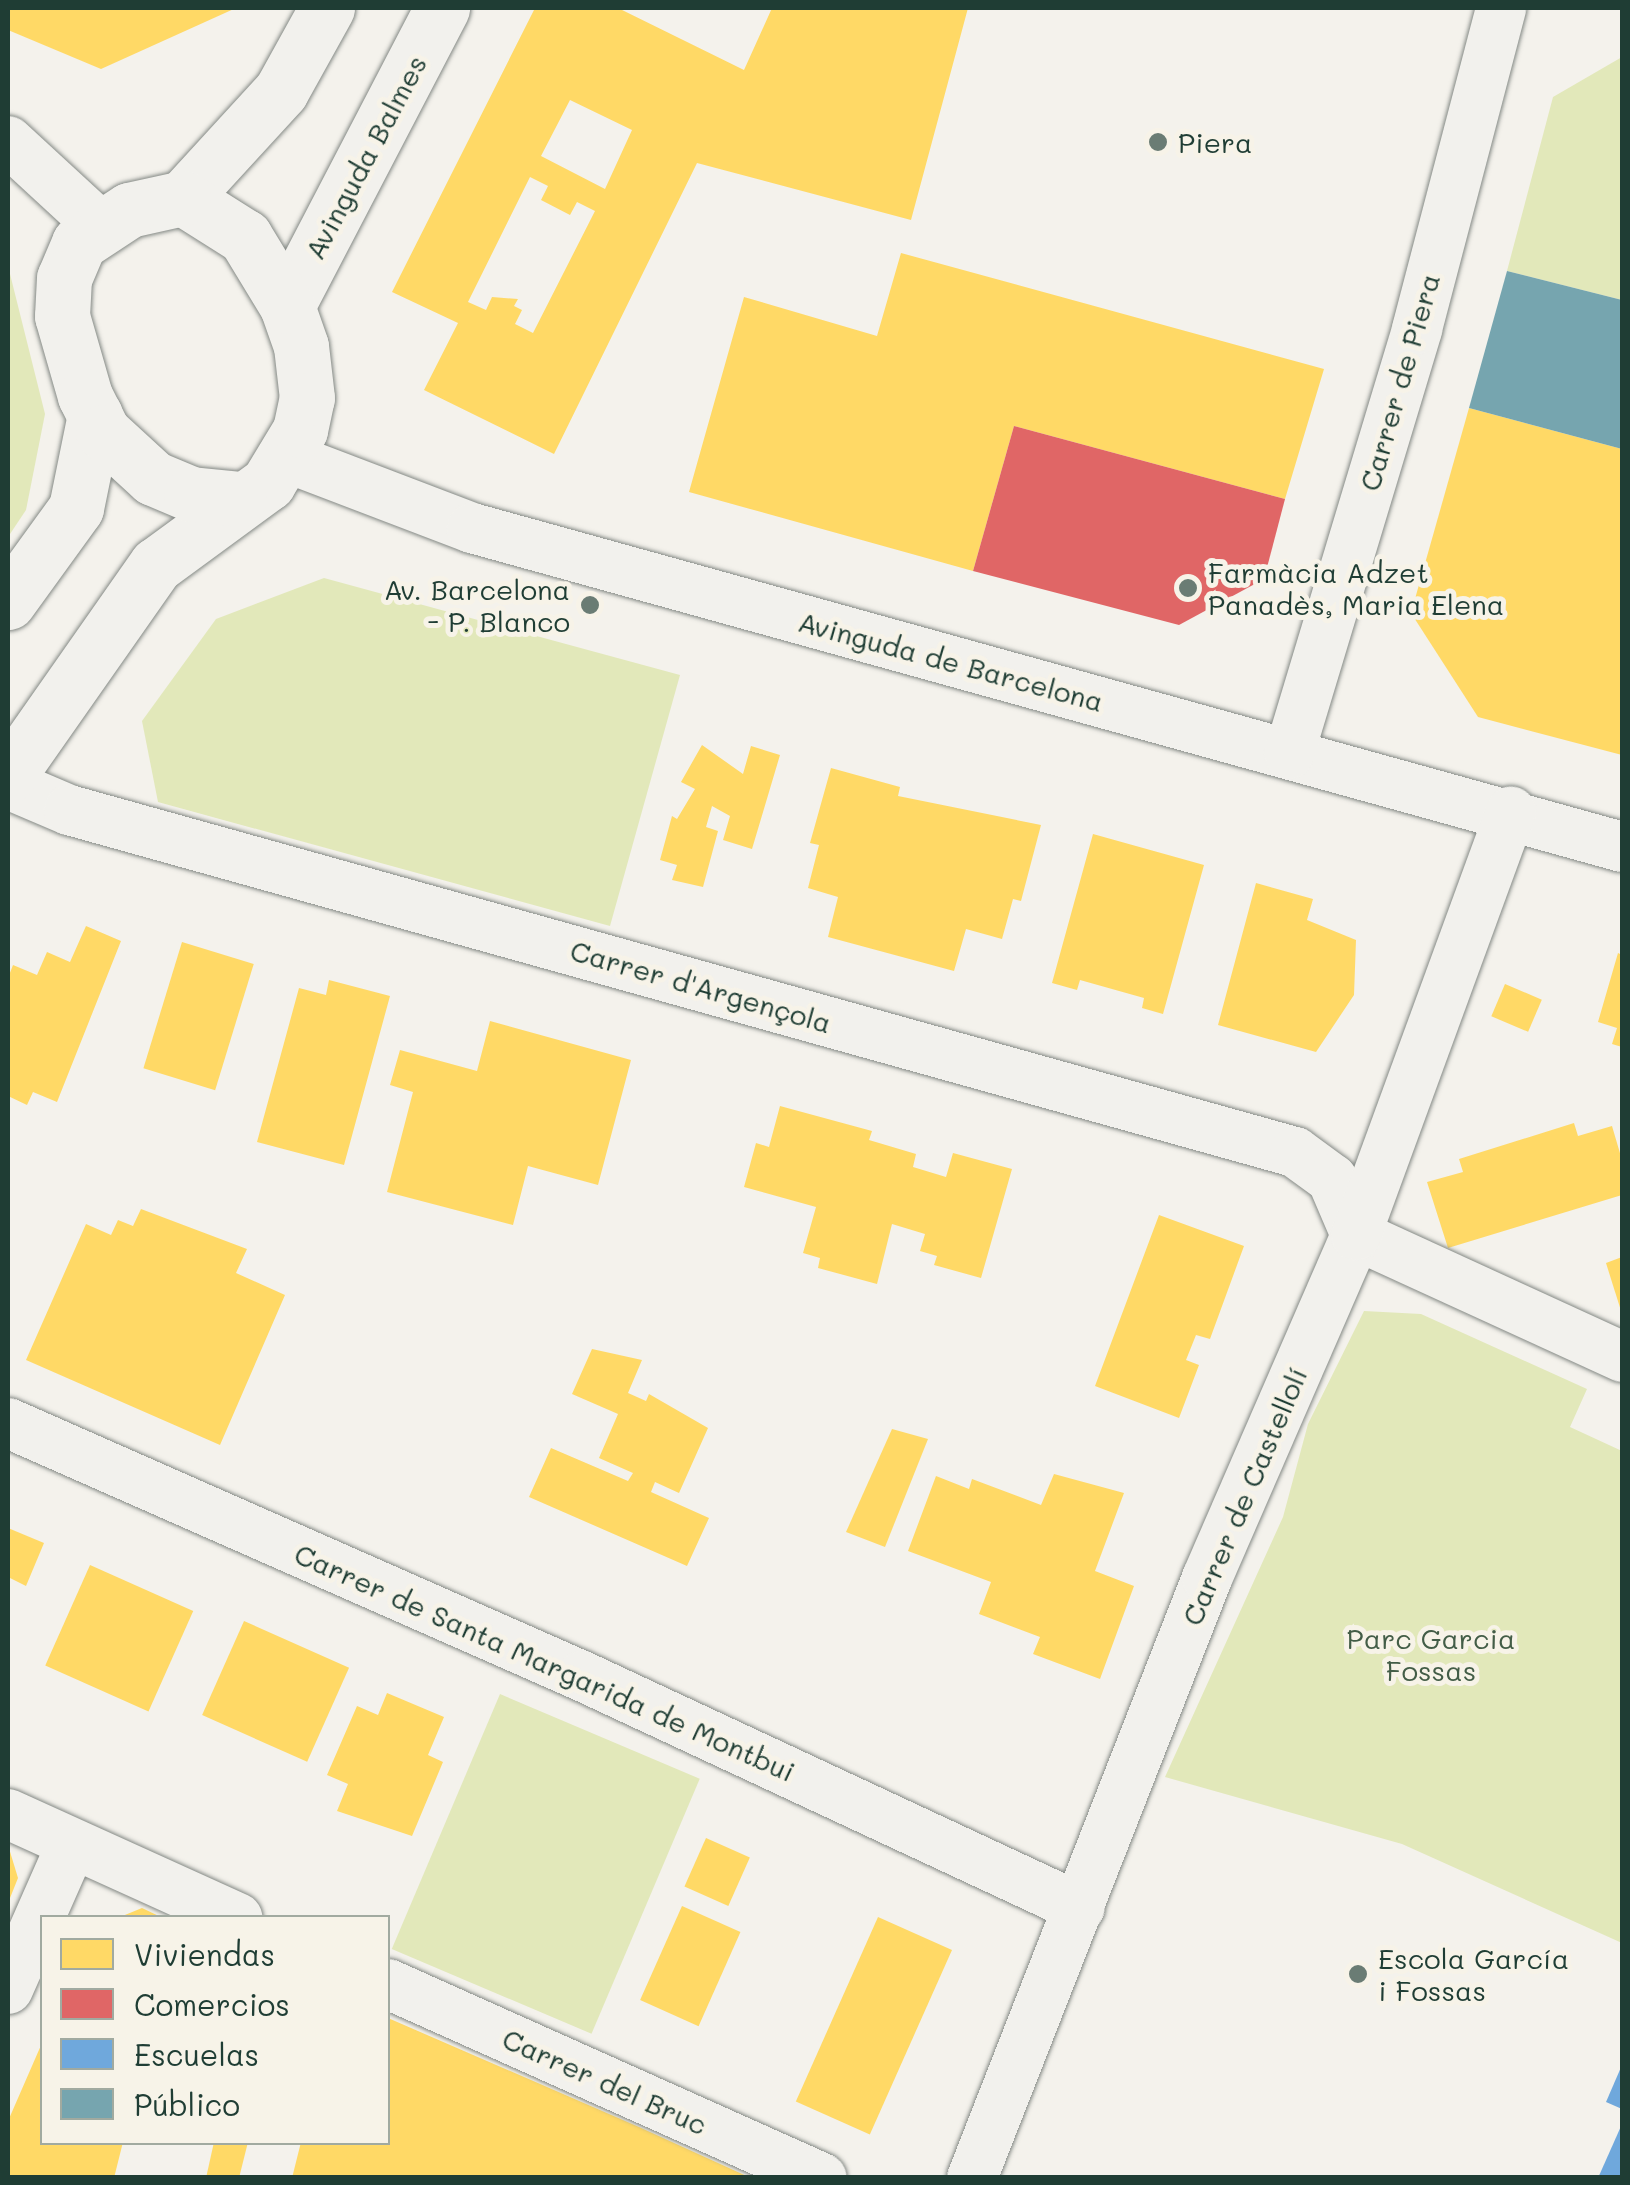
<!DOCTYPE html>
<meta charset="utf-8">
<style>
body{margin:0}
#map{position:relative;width:1630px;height:2185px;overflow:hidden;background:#f4f2ec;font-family:Mali,sans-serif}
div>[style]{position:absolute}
.green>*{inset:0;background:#e2e8ba;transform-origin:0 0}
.homes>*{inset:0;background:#ffd966;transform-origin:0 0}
.shops>*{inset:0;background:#e06666}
.schools>*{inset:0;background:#6fa8dc}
.public>*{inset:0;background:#76a5af}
.roads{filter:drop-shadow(0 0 2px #848985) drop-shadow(0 0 2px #848985)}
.street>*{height:50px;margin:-25px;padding:0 25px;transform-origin:25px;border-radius:25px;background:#f2f1ed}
.secondary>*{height:55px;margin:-27.5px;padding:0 27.5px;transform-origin:27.5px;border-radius:27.5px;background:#f2f1ed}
.dots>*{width:28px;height:28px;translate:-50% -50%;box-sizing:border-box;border:5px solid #f7f3e8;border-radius:50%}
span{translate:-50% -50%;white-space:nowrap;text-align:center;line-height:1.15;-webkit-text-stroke:10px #f7f3e8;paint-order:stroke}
.poi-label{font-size:28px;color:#1f3d34}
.left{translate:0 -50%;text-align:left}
.right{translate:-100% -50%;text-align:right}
.street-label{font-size:28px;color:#1f3d34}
.park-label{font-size:28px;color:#435d47}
.frame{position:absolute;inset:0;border:10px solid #1f3d34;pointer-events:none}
.legend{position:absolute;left:40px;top:1915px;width:350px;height:230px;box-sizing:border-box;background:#f7f3e8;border:2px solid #a1aaa0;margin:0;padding:12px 18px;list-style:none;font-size:30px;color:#1f3d34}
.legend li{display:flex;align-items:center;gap:20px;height:50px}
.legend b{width:50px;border:2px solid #a1aaa0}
</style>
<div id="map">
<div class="green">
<div style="clip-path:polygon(1622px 57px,1622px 300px,1507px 271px,1553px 97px)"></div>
<div style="clip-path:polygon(8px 266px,45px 414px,26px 510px,8px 537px)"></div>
<div style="clip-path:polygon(324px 578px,680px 675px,610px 926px,158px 802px,142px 721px,216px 619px)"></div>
<div style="clip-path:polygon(1364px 1311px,1421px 1314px,1587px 1389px,1570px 1427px,1622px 1451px,1622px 1943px,1402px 1844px,1165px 1777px,1283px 1517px,1308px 1424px)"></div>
<div style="left:500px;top:1694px;width:217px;height:277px;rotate:23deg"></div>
</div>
<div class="homes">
<div style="clip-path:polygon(8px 8px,236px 8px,101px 69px,8px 30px)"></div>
<div style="clip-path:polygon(evenodd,535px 8px,618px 8px,744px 70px,772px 8px,968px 8px,911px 220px,697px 163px,554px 454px,424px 390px,458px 323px,392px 292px,535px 8px,570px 100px,632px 130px,605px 189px,541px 156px,570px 100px,535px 8px,530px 177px,548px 186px,541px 200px,570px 215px,577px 202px,595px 211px,533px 333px,515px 324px,522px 310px,514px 306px,518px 299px,492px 297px,486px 310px,468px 302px,530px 177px)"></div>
<div style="clip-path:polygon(901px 253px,1324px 369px,1285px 499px,1014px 426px,973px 571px,689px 492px,744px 297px,877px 336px)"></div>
<div style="clip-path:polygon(1469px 408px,1622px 449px,1622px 755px,1478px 717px,1411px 613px)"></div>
<div style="clip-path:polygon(702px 745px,743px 774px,751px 746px,780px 755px,752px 849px,723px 840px,730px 816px,712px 806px,706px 827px,718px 831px,703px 887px,672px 880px,677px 865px,660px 860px,672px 816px,677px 819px,695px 789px,681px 782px)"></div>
<div style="clip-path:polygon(831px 768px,900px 787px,898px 796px,1041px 825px,1021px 901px,1013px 899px,1002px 939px,966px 929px,954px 971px,828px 937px,838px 897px,808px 888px,819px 845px,810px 843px)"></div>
<div style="clip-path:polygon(1093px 834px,1204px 865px,1163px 1014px,1142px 1008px,1144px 998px,1080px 980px,1077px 990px,1052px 983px)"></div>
<div style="clip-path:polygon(1256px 883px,1313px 899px,1307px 920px,1356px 940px,1354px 995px,1316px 1052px,1218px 1025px)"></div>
<div style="clip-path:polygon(86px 926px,121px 941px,57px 1102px,33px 1092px,27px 1105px,8px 1096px,8px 978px,13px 965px,37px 975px,47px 952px,70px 962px)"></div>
<div style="left:182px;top:942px;width:75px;height:132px;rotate:17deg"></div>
<div style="clip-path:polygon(1618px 953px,1622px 955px,1622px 1047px,1612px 1044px,1617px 1028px,1598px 1022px)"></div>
<div style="clip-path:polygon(329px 980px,390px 996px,344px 1165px,257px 1142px,299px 988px,326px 995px)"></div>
<div style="left:1505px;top:984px;width:40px;height:35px;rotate:23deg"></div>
<div style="clip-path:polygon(490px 1021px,631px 1060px,598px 1185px,528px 1166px,513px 1225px,387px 1192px,413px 1092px,390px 1085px,400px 1050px,477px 1071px)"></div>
<div style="clip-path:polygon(780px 1106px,872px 1131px,869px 1140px,916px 1154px,913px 1167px,946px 1177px,953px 1153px,1012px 1169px,981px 1278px,934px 1265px,937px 1256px,920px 1251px,925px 1234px,892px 1224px,877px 1284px,818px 1268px,820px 1258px,803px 1253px,816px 1207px,744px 1187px,756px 1143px,769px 1147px)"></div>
<div style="clip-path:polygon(1574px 1123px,1578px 1136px,1612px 1126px,1622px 1160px,1622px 1195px,1448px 1248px,1427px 1182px,1463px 1172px,1459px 1159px)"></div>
<div style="clip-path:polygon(141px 1209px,247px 1249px,236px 1273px,285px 1295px,220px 1445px,26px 1360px,86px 1224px,111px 1235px,118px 1220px,133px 1226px)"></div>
<div style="clip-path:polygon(1159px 1215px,1244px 1246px,1210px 1339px,1196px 1335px,1186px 1360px,1199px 1365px,1179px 1418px,1095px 1386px)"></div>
<div style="clip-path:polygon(1622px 1257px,1622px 1314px,1606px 1263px)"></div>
<div style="clip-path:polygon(592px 1349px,642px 1360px,628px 1393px,646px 1401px,649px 1394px,708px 1428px,679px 1493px,655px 1482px,651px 1492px,709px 1518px,687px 1566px,529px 1497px,551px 1448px,628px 1481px,633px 1473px,599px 1458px,618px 1414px,572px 1394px)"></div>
<div style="clip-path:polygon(892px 1429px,928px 1439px,885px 1547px,846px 1532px)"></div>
<div style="clip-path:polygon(1054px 1474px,1124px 1493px,1095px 1571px,1134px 1586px,1100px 1679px,1033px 1654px,1040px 1637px,979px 1614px,991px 1582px,908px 1551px,936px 1476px,969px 1489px,972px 1479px,1041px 1505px)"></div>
<div style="clip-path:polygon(8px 1528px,44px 1543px,26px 1586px,8px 1577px)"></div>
<div style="left:90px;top:1565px;width:113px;height:110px;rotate:24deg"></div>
<div style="left:244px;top:1621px;width:115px;height:103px;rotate:24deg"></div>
<div style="clip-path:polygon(387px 1693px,444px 1717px,428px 1755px,443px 1762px,412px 1836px,337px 1811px,348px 1784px,327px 1775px,357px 1706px,378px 1715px)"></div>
<div style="left:706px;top:1838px;width:48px;height:53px;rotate:24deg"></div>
<div style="clip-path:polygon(8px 1845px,18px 1878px,8px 1903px)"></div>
<div style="left:682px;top:1906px;width:64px;height:103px;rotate:24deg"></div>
<div style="clip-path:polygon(142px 1908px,163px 1918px,120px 1918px,120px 1917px)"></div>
<div style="left:878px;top:1917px;width:81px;height:202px;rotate:24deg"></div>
<div style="clip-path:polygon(388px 2018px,639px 2127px,751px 2178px,292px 2178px,301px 2142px,388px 2142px)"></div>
<div style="clip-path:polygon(42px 2043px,42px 2142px,123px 2142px,114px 2178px,8px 2178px,8px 2121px)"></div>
<div style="clip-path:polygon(214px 2142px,248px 2142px,239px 2178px,206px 2178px)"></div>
</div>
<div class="shops">
<div style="clip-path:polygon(1014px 426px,1285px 499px,1264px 579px,1179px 625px,973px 571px)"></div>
</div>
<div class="schools">
<div style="clip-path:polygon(1622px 2065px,1622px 2109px,1606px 2102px)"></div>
<div style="clip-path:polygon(1622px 2124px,1622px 2178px,1598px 2178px)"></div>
</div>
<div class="public">
<div style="clip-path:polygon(1507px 271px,1622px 300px,1622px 449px,1469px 408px)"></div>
</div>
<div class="roads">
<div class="street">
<div style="left:8px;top:141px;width:125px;rotate:42.7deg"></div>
<div style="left:286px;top:457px;width:199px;rotate:20.9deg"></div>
<div style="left:472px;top:528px;width:1193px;rotate:15.5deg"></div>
<div style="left:1289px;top:754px;width:444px;rotate:-73.2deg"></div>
<div style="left:1417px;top:329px;width:332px;rotate:-75.3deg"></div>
<div style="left:8px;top:784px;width:66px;rotate:23.1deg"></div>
<div style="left:69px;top:810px;width:1273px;rotate:15.59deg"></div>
<div style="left:1295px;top:1152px;width:46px;rotate:36.1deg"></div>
<div style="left:1332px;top:1179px;width:61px;rotate:66.8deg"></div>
<div style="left:1356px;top:1235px;width:293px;rotate:24.6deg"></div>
<div style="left:8px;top:1423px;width:627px;rotate:23.79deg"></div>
<div style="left:582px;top:1676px;width:549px;rotate:24.98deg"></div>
<div style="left:8px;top:1814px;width:252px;rotate:24.4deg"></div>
<div style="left:388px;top:1984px;width:475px;rotate:24.1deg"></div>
<div style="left:8px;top:1989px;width:158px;rotate:-66.2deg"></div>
<div style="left:972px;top:2178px;width:644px;rotate:-68.61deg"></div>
<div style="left:1207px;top:1578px;width:374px;rotate:-66.5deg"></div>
<div style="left:1356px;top:1235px;width:451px;rotate:-69.9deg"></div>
</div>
<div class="secondary">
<div style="left:183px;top:198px;width:145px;rotate:-47.5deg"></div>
<div style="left:281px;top:91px;width:95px;rotate:-61deg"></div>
<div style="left:287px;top:306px;width:336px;rotate:-62.5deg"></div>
<div style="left:8px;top:602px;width:116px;rotate:-54.1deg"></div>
<div style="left:76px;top:508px;width:95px;rotate:-78.5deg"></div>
<div style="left:8px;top:776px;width:258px;rotate:-55deg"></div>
<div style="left:156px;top:565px;width:139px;rotate:-36.2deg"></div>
<div style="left:268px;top:483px;width:62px;rotate:-58.9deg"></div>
<div style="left:300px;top:430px;width:33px;rotate:-78deg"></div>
<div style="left:307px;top:398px;width:52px;rotate:-96.6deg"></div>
<div style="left:301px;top:346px;width:42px;rotate:-109.3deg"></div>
<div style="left:287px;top:306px;width:81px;rotate:-121.3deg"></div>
<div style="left:245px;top:237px;width:73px;rotate:-147.8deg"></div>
<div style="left:183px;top:198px;width:55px;rotate:167.5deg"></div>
<div style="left:129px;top:210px;width:60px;rotate:146.6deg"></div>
<div style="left:79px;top:243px;width:38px;rotate:113deg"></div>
<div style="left:64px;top:278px;width:38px;rotate:93deg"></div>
<div style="left:62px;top:316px;width:83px;rotate:74deg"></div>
<div style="left:85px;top:396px;width:40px;rotate:63.4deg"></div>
<div style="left:103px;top:432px;width:68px;rotate:42.6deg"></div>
<div style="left:153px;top:478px;width:41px;rotate:22.8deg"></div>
<div style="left:191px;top:494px;width:48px;rotate:5.9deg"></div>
</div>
</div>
<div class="dots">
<div style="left:1158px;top:142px;background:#6a7c74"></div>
<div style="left:1188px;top:588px;background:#6a7c74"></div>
<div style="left:590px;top:605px;background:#6a7c74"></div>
<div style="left:1358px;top:1974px;background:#6a7c74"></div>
</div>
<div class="poi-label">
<span class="left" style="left:1178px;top:142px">Piera</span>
<span class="left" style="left:1208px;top:588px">Farmàcia Adzet<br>Panadès, Maria Elena</span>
<span class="right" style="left:570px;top:605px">Av. Barcelona<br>- P. Blanco</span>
<span class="left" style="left:1378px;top:1974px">Escola García<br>i Fossas</span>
</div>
<div class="street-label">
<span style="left:365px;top:157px;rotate:-62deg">Avinguda Balmes</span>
<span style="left:1399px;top:382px;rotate:-74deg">Carrer de Piera</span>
<span style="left:951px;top:661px;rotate:15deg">Avinguda de Barcelona</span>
<span style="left:701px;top:986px;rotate:16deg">Carrer d'Argençola</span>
<span style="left:1244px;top:1496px;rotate:-67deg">Carrer de Castellolí</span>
<span style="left:545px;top:1662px;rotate:24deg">Carrer de Santa Margarida de Montbui</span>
<span style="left:605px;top:2081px;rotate:24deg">Carrer del Bruc</span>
</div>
<div class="park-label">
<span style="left:1431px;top:1654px">Parc Garcia<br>Fossas</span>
</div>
<div class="frame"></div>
<ul class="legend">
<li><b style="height:28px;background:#ffd966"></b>Viviendas</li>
<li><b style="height:28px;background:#e06666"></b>Comercios</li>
<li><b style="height:28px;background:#6fa8dc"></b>Escuelas</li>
<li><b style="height:28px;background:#76a5af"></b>Público</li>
</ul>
</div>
